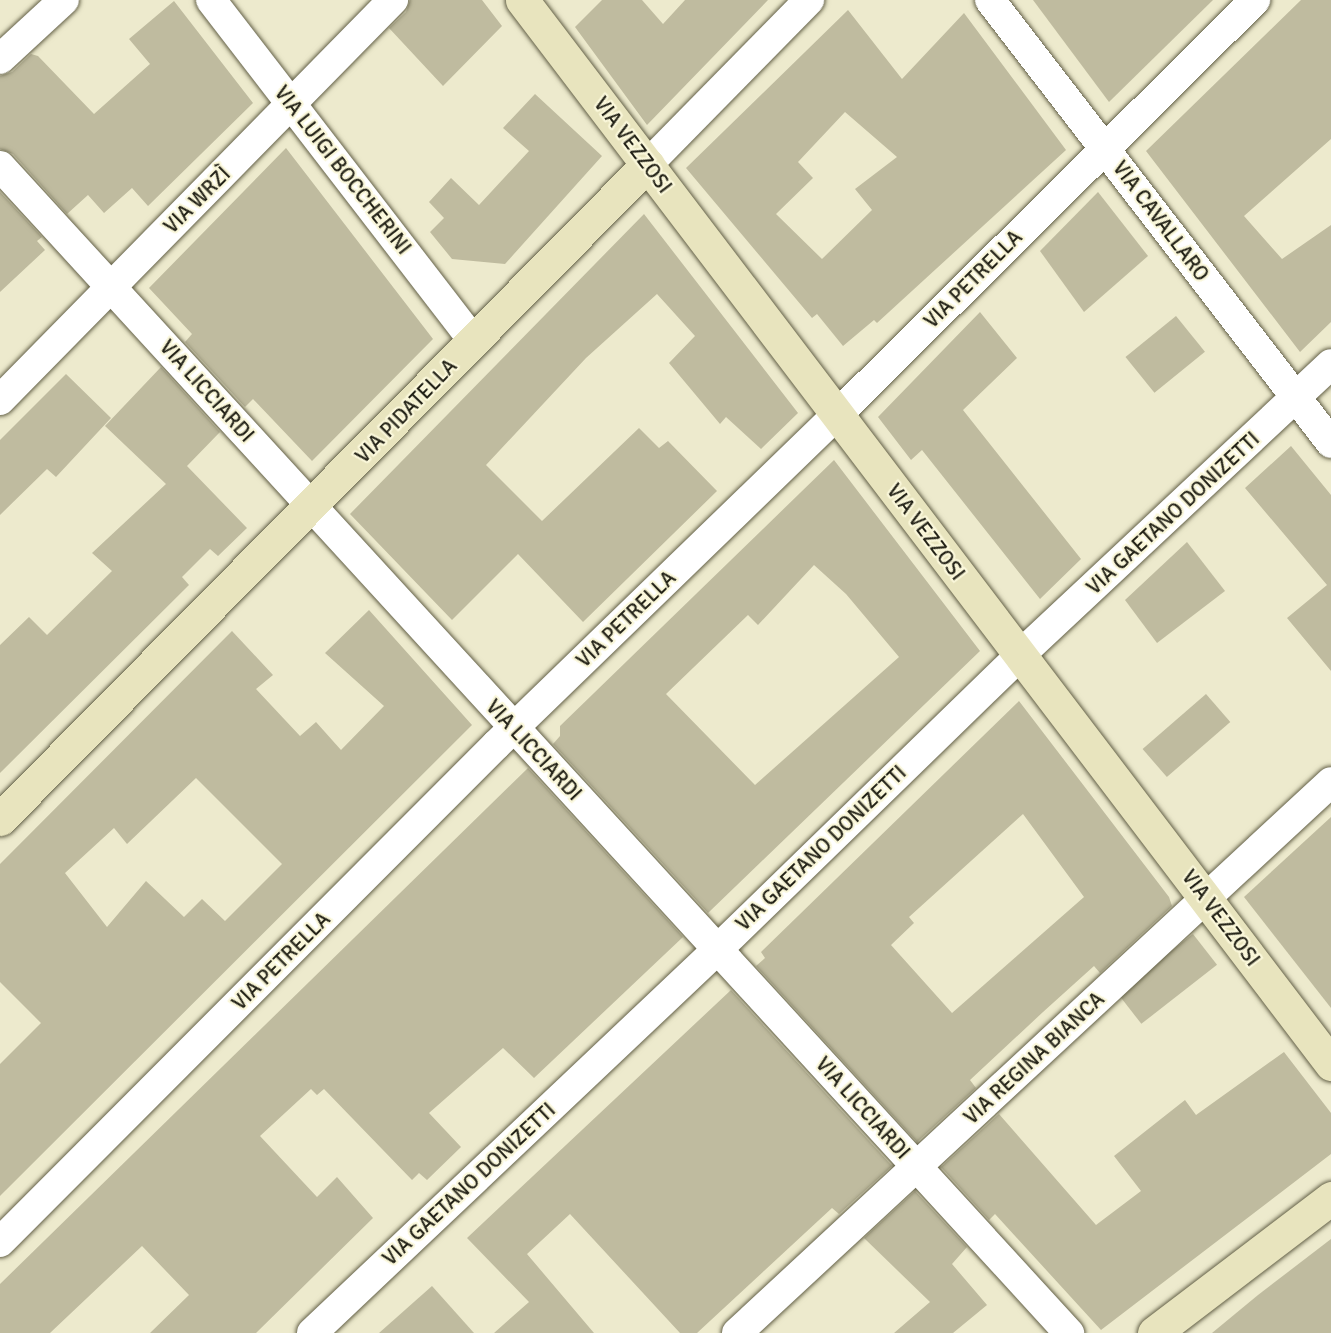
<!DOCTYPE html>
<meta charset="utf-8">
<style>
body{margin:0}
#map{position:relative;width:1331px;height:1333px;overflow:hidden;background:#edeacd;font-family:Signika,sans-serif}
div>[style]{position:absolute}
.building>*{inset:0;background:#bfbb9f;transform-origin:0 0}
.roads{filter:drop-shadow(0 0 2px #636047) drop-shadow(0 0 2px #636047)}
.street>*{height:30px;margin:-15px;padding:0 15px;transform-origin:15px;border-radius:15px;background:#fff}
.secondary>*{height:33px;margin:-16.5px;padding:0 16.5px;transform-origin:16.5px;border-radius:16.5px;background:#e8e4be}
span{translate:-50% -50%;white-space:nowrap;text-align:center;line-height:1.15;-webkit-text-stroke:4.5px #faf7da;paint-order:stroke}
.street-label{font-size:21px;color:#232217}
</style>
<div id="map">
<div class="building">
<div style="clip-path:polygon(410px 0,482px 0,502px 26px,443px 86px,389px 28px,406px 12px)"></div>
<div style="clip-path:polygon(602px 0,642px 0,663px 24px,685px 0,768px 0,647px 125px,575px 27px)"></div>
<div style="clip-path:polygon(1033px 0,1213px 0,1109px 102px)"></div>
<div style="clip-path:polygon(1301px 0,1331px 0,1331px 139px,1244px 216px,1282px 259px,1331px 225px,1331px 322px,1300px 352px,1146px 151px)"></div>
<div style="clip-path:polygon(174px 1px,253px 103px,148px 206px,132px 188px,104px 213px,88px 195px,67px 214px,13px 154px,0 149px,0 76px,12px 72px,31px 54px,38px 56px,94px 114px,150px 64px,129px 39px)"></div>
<div style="clip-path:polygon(evenodd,848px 10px,902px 79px,964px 13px,1066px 150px,877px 323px,874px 320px,843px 346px,817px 314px,812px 318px,686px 168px,848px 10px,845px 112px,897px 157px,855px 189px,872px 210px,822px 259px,776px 214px,813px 178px,798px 162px,845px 112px)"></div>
<div style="clip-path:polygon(535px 94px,602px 156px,505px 264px,452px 259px,430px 232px,444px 218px,429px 202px,451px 178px,479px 205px,529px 151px,503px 128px)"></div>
<div style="clip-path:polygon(286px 148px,433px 339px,312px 461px,253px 399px,245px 407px,185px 342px,192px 334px,149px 288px)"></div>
<div style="clip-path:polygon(0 192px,42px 237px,37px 241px,45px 250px,0 292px)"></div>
<div style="clip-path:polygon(1098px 192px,1148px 256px,1084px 312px,1040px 251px)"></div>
<div style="clip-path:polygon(644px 214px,798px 413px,761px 449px,726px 417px,720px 424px,669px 363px,695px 336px,657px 294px,586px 358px,486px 465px,542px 521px,639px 428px,659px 448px,668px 441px,717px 491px,583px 622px,518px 554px,452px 620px,350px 514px)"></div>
<div style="clip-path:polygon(980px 312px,1017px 358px,963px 410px,1081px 559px,1040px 599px,922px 450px,911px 460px,878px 417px)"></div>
<div style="left:1176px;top:316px;width:46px;height:65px;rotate:51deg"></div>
<div style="clip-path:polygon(161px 367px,220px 432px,187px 466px,247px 528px,218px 556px,210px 549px,182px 577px,189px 585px,0 773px,0 645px,29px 617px,47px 635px,112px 571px,92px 553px,166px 484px,105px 426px)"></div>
<div style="clip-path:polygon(66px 374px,111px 418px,56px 477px,47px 469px,0 515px,0 440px)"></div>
<div style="clip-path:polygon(1291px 446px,1331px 495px,1331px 671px,1287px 618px,1327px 585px,1245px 488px)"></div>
<div style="clip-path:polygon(evenodd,834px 460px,980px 651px,708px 913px,553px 744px,560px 736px,560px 726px,834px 460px,814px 565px,846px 594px,899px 657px,755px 785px,666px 694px,748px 615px,758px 625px,814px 565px)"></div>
<div style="clip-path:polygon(1187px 542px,1225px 591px,1157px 643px,1125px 600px)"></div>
<div style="clip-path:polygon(evenodd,369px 610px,472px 725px,0 1196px,0 1064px,41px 1023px,0 982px,0 864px,232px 631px,273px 675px,256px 689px,300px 736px,316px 722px,341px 750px,384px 706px,325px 653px,369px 610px,196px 778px,282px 864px,225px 921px,202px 899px,184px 917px,146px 881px,107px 927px,65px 873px,114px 828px,127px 844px,196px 778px)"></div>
<div style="left:1206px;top:694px;width:37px;height:84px;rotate:49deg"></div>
<div style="clip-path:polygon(evenodd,1019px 701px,1169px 897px,1172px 906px,1100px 973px,1094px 966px,1043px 1012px,970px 1080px,976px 1088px,917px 1142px,756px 966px,765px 958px,761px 952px,1019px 701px,1023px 814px,1084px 897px,952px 1013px,891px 945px,914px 923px,909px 917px,1023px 814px)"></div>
<div style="clip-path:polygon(528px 768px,683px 937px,534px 1078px,503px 1048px,429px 1113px,461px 1147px,427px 1180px,419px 1173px,412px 1180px,324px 1089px,317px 1095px,311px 1089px,260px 1136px,317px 1197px,337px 1177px,373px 1218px,256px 1333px,150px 1333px,189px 1295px,142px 1246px,50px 1333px,0 1333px,0 1284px)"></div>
<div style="clip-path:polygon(1331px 817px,1331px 1008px,1244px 897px)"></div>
<div style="left:1193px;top:934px;width:39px;height:96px;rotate:52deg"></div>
<div style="clip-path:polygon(731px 990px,892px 1166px,839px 1214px,832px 1208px,697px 1333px,680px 1333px,570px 1214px,527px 1254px,594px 1333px,494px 1333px,529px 1302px,467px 1238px)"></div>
<div style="clip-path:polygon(1284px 1052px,1331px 1113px,1331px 1154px,1101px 1330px,995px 1214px,989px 1220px,941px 1167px,999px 1114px,1096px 1225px,1141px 1191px,1114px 1156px,1185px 1100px,1196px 1115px)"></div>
<div style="clip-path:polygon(915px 1191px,967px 1247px,952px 1264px,987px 1305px,953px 1333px,894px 1333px,930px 1302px,864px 1238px)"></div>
<div style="clip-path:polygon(1331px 1239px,1331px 1333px,1212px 1333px,1258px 1295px)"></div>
<div style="clip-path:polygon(432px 1286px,474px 1333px,379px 1333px)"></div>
</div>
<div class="roads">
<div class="street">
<div style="left:211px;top:0;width:431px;rotate:52.4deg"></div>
<div style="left:990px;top:0;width:559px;rotate:52.41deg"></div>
<div style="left:0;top:59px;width:87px;rotate:-42.7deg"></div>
<div style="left:648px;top:164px;width:230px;rotate:-45.5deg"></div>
<div style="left:0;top:166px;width:1583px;rotate:47.51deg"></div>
<div style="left:0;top:400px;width:561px;rotate:-45.51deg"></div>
<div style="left:0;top:1242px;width:702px;rotate:-45.06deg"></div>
<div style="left:496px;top:745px;width:476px;rotate:-44.1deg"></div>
<div style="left:838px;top:414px;width:588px;rotate:-44.79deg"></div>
<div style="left:312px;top:1333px;width:560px;rotate:-43.41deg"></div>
<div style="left:719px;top:948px;width:419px;rotate:-44.2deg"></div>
<div style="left:1019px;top:656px;width:427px;rotate:-43.1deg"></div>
<div style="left:737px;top:1333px;width:810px;rotate:-42.85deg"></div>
</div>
<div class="secondary">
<div style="left:522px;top:0;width:1337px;rotate:52.75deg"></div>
<div style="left:0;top:819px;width:921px;rotate:-45.31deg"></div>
<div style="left:1154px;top:1333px;width:223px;rotate:-37.3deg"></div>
</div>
</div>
<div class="street-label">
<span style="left:633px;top:145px;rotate:53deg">VIA VEZZOSI</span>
<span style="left:343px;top:170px;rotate:52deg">VIA LUIGI BOCCHERINI</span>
<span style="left:197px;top:200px;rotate:-45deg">VIA WRZÌ</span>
<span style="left:1161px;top:221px;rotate:53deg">VIA CAVALLARO</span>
<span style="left:973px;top:279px;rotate:-45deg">VIA PETRELLA</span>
<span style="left:207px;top:391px;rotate:48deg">VIA LICCIARDI</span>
<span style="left:406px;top:411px;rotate:-46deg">VIA PIDATELLA</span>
<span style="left:1173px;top:513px;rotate:-43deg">VIA GAETANO DONIZETTI</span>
<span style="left:926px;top:532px;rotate:53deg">VIA VEZZOSI</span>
<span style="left:626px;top:619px;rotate:-44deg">VIA PETRELLA</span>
<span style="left:534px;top:750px;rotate:47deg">VIA LICCIARDI</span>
<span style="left:821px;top:848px;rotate:-44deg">VIA GAETANO DONIZETTI</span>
<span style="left:1221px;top:918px;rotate:53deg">VIA VEZZOSI</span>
<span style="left:281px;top:961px;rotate:-45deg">VIA PETRELLA</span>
<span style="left:1034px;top:1058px;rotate:-43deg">VIA REGINA BIANCA</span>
<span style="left:863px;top:1108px;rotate:48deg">VIA LICCIARDI</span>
<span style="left:469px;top:1184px;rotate:-43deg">VIA GAETANO DONIZETTI</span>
</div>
</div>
